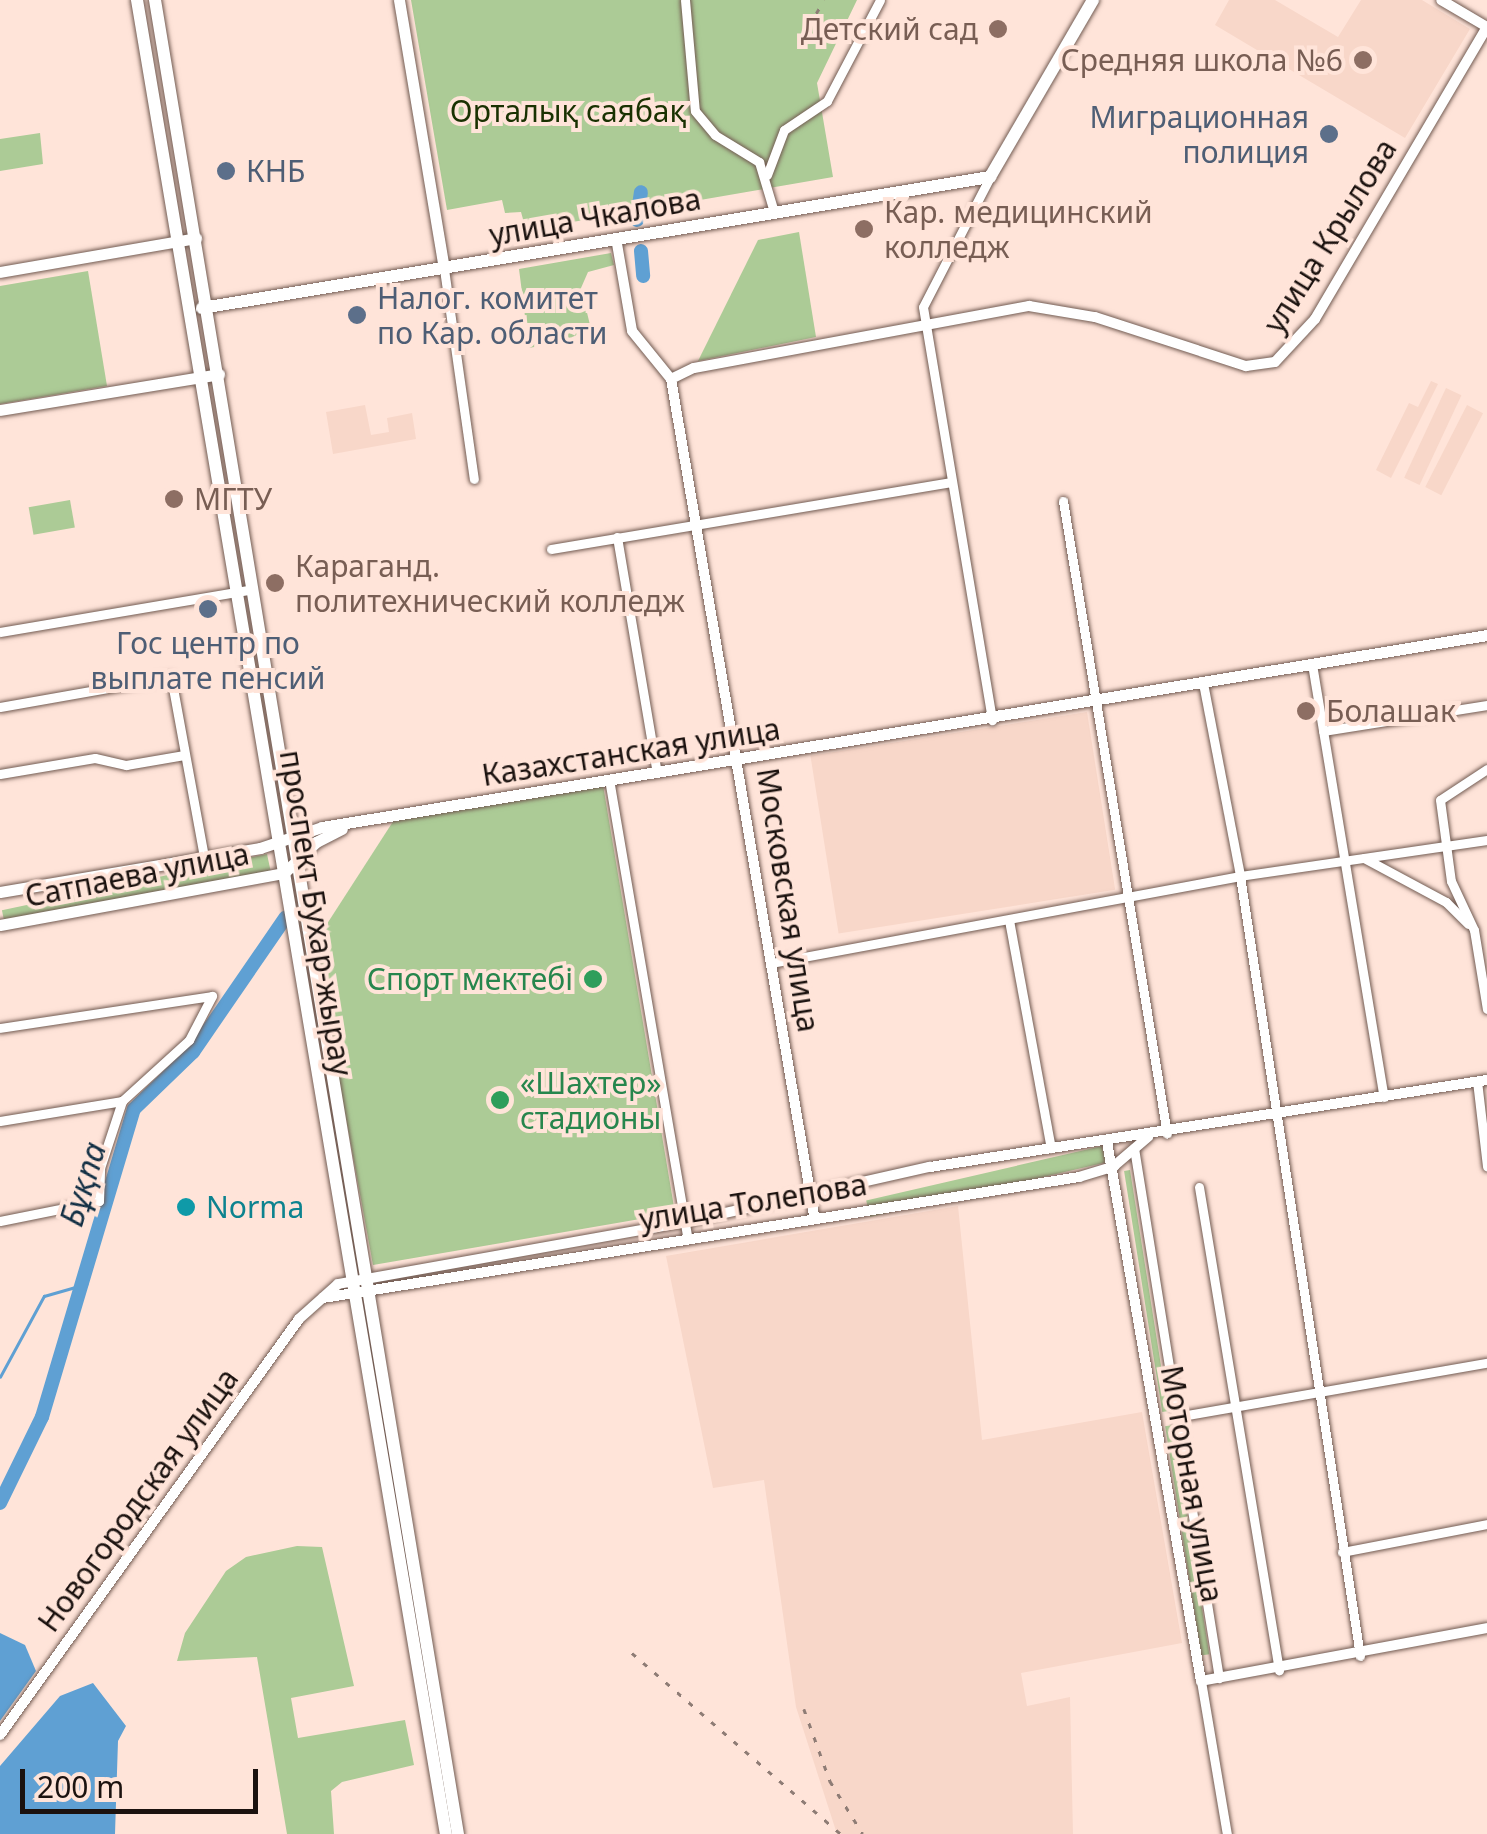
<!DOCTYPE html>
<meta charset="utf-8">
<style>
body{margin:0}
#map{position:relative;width:1487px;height:1834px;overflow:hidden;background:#ffe4d9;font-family:"Noto Sans",sans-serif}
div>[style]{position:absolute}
.built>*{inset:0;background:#f8d7c9;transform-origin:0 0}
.green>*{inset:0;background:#accb96;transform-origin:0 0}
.water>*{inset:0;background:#5fa0d3}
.stream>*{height:2.5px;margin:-1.25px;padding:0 1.25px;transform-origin:1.25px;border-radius:1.25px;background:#5fa0d3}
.river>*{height:14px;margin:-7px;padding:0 7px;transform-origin:7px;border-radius:7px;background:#5fa0d3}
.roads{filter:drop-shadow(0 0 2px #725b52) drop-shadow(0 0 2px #725b52)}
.minor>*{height:9px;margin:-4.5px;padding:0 4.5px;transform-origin:4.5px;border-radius:4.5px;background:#fff}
.tertiary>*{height:10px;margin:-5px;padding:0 5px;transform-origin:5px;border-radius:5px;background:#fff}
.secondary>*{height:11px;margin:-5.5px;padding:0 5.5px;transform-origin:5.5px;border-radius:5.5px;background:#fff}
.primary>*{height:12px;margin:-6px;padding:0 6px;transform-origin:6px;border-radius:6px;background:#fff}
.rail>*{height:2.5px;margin-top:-1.25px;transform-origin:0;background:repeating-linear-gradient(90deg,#8e7c75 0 5px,transparent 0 15px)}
.dots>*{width:28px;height:28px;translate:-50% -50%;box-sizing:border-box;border:5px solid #ffe4d9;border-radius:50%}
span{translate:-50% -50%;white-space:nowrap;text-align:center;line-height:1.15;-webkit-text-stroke:8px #ffe4d9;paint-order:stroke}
.education-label{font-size:30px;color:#785e54}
.right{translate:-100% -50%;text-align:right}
.left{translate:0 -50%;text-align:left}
.park-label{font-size:30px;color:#193101}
.service-label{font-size:30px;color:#4e5e75}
.street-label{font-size:30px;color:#1b120f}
.leisure-label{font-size:30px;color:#27864d}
.culture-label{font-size:30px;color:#0d838f}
.water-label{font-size:32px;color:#133045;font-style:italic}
.scale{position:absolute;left:20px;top:1769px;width:238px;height:45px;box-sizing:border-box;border:5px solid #1b120f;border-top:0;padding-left:12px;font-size:30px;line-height:35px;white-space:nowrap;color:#1b120f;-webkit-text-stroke:8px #ffe4d9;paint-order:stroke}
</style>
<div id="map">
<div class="built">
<div style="clip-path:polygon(1229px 0,1275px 0,1338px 37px,1361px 0,1422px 0,1470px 29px,1405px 138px,1215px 25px)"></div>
<div style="clip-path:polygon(1431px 381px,1438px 384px,1391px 478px,1376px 470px,1409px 403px,1418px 407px)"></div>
<div style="left:1446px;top:388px;width:17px;height:99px;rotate:25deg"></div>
<div style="clip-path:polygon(365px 405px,371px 435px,389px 432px,387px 418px,412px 413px,416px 439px,333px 454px,326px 412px)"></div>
<div style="left:1467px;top:405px;width:18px;height:92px;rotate:27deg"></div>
<div style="left:1087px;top:712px;width:180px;height:280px;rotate:81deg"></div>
<div style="clip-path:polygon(958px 1206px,982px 1440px,1142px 1412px,1182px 1643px,1021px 1673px,1027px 1706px,1070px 1697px,1073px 1834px,837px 1834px,796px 1707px,764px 1480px,713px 1488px,666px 1256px)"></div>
</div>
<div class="green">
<div style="clip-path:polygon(411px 0,857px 0,817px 83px,833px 177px,526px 230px,521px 212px,505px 213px,502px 200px,447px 210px)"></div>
<div style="clip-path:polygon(40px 133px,43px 164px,0 171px,0 139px)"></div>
<div style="clip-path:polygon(799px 232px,816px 337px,698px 361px,758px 240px)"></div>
<div style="clip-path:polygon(611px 253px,614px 265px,588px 272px,581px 288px,590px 325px,570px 340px,529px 348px,519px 269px)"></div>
<div style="clip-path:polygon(88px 271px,107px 386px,0 404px,0 286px)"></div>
<div style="left:70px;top:500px;width:28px;height:42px;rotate:80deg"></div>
<div style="clip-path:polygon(603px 785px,675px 1213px,373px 1265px,314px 944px,394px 820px)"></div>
<div style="left:267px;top:854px;width:19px;height:271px;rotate:78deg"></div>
<div style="left:1102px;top:1146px;width:17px;height:242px;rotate:77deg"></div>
<div style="left:1130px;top:1170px;width:244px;height:6px;rotate:81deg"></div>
<div style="left:1173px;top:1425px;width:232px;height:8px;rotate:81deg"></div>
<div style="clip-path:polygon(297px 1546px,322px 1547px,354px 1686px,291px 1698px,298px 1738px,405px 1720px,414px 1765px,342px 1782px,331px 1791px,334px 1834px,287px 1834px,257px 1657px,177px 1661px,185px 1633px,226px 1571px,246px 1557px)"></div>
</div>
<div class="water">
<div style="clip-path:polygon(0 1633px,25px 1645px,36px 1671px,0 1721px)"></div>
<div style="clip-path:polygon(93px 1683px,126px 1726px,118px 1741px,115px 1834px,0 1834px,0 1766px,60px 1696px)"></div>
</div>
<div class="stream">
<div style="left:0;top:1377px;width:92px;rotate:-61.5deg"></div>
<div style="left:44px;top:1296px;width:44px;rotate:-15.9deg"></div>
</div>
<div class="river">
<div style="left:637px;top:220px;width:28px;rotate:-82deg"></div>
<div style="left:641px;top:251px;width:25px;rotate:85deg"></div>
<div style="left:0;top:1503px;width:96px;rotate:-64deg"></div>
<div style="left:42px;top:1417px;width:321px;rotate:-73.4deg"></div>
<div style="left:134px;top:1109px;width:82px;rotate:-44deg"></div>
<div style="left:193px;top:1052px;width:163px;rotate:-55.5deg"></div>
</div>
<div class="roads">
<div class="minor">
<div style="left:685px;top:0;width:111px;rotate:84.9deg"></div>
<div style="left:695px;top:111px;width:31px;rotate:50deg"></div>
<div style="left:715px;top:135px;width:52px;rotate:31.5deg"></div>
<div style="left:759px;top:162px;width:52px;rotate:73.3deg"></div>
<div style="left:767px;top:175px;width:48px;rotate:-69.3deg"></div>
<div style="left:784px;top:130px;width:52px;rotate:-34deg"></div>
<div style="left:827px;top:101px;width:114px;rotate:-62.3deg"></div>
<div style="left:990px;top:177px;width:146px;rotate:117.3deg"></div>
<div style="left:923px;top:307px;width:419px;rotate:80.5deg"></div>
<div style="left:444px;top:269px;width:212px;rotate:81.9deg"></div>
<div style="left:1063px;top:501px;width:641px;rotate:80.67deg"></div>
<div style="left:617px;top:537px;width:239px;rotate:80.4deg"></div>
<div style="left:551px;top:549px;width:406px;rotate:-9.5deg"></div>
<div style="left:0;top:632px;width:253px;rotate:-9.6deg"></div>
<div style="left:1312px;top:664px;width:439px;rotate:80.6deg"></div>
<div style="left:1203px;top:683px;width:197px;rotate:79.1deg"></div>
<div style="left:1240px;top:876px;width:789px;rotate:81.25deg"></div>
<div style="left:0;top:707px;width:174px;rotate:-10deg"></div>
<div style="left:171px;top:677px;width:183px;rotate:79.6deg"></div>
<div style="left:1323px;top:731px;width:166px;rotate:-9deg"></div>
<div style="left:1487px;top:769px;width:56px;rotate:146.6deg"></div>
<div style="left:1440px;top:800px;width:82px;rotate:82.3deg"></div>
<div style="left:1451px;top:881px;width:54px;rotate:64.9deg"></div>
<div style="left:1474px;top:930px;width:80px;rotate:80.7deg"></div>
<div style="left:0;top:774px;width:96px;rotate:-9.6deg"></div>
<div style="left:95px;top:758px;width:32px;rotate:13deg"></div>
<div style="left:126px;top:765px;width:59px;rotate:-9.8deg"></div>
<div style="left:609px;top:779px;width:465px;rotate:80.3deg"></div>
<div style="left:1364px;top:858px;width:93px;rotate:28.2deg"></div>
<div style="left:1446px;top:902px;width:31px;rotate:45deg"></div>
<div style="left:1009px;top:920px;width:232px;rotate:79.6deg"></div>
<div style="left:771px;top:963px;width:477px;rotate:-10.5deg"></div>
<div style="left:1240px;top:876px;width:250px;rotate:-8.3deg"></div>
<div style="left:0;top:1028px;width:214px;rotate:-8.6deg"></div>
<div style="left:1477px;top:1081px;width:86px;rotate:83.3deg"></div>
<div style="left:0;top:1121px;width:124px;rotate:-9.3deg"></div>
<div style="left:1134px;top:1148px;width:537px;rotate:80.89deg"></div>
<div style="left:1199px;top:1187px;width:490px;rotate:80.6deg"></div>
<div style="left:0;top:1221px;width:101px;rotate:-11.4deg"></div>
<div style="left:99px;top:1201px;width:33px;rotate:-88deg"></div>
<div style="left:100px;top:1168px;width:71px;rotate:-71.8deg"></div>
<div style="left:122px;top:1101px;width:91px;rotate:-42.3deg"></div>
<div style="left:189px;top:1040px;width:50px;rotate:-62.4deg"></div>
<div style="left:1176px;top:1417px;width:316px;rotate:-9.9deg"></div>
<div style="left:1342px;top:1552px;width:148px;rotate:-10.9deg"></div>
<div style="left:1201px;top:1681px;width:155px;rotate:80.4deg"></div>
</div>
<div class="tertiary">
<div style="left:616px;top:238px;width:94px;rotate:80.2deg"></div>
<div style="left:632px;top:331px;width:62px;rotate:50.9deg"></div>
<div style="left:671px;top:379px;width:25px;rotate:-26deg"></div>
<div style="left:694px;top:368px;width:341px;rotate:-10.5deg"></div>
<div style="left:1029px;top:306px;width:67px;rotate:9.5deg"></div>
<div style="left:1095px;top:317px;width:159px;rotate:18deg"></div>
<div style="left:1246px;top:366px;width:29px;rotate:-8deg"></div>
<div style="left:1275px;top:362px;width:59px;rotate:-47.1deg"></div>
<div style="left:1315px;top:319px;width:339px;rotate:-59.5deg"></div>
<div style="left:1487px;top:27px;width:53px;rotate:-149.6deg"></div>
<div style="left:671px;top:379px;width:849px;rotate:80.3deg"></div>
<div style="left:1107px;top:1142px;width:547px;rotate:80.11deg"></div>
<div style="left:1201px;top:1681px;width:291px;rotate:-10.5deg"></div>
<div style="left:323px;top:1298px;width:766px;rotate:-9.09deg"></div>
<div style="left:1079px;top:1177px;width:37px;rotate:-17deg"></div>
<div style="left:1114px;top:1166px;width:45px;rotate:-40.5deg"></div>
<div style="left:0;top:1735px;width:512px;rotate:-54.29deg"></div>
<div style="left:299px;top:1319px;width:52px;rotate:-41.9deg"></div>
<div style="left:338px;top:1284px;width:352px;rotate:-10.1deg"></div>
<div style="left:685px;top:1222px;width:251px;rotate:-12.7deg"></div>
<div style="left:930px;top:1167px;width:564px;rotate:-8.88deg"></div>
</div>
<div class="secondary">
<div style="left:399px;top:0;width:273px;rotate:80.5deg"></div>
<div style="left:0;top:272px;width:199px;rotate:-9.8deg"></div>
<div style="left:0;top:410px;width:222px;rotate:-9.3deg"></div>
<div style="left:0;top:892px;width:264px;rotate:-9.6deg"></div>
<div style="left:260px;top:848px;width:65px;rotate:-18.7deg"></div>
<div style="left:322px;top:827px;width:1181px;rotate:-9.36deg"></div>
<div style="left:0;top:925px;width:289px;rotate:-10.4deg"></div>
<div style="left:284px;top:873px;width:45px;rotate:-44.1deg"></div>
<div style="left:316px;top:842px;width:29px;rotate:-27deg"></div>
</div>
<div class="primary">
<div style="left:137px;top:0;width:1860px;rotate:80.44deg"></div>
<div style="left:155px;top:0;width:1859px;rotate:80.62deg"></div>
<div style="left:202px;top:308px;width:799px;rotate:-9.44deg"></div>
<div style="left:990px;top:177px;width:205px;rotate:-59.8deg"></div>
</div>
</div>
<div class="rail">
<div style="left:801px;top:39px;width:45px;rotate:-59.5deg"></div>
<div style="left:632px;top:1653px;width:276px;rotate:40.9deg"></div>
<div style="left:804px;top:1709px;width:77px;rotate:70.1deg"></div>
<div style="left:830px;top:1781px;width:62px;rotate:58.1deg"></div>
</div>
<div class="dots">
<div style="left:998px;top:29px;background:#8d6e63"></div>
<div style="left:1363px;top:60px;background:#8d6e63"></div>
<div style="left:1329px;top:134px;background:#5c6f8a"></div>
<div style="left:226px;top:171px;background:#5c6f8a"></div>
<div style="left:864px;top:229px;background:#8d6e63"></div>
<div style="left:357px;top:315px;background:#5c6f8a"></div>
<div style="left:174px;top:499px;background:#8d6e63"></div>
<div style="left:275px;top:583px;background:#8d6e63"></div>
<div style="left:208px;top:609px;background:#5c6f8a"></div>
<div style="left:1306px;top:711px;background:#8d6e63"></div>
<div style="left:593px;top:979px;background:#2e9e5b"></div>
<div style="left:500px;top:1100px;background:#2e9e5b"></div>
<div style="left:186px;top:1207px;background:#0f9aa8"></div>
</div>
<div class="education-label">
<span class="right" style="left:978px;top:29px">Детский сад</span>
<span class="right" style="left:1343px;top:60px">Средняя школа №6</span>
<span class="left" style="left:884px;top:229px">Кар. медицинский<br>колледж</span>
<span class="left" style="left:194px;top:499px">МГТУ</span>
<span class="left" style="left:295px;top:583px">Караганд.<br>политехнический колледж</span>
<span class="left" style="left:1326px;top:711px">Болашак</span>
</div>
<div class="park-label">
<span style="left:568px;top:111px">Орталық саябақ</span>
</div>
<div class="service-label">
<span class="right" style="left:1309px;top:134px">Миграционная<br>полиция</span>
<span class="left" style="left:246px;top:171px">КНБ</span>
<span class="left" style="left:377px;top:315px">Налог. комитет<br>по Кар. области</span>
<span style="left:208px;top:660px">Гос центр по<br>выплате пенсий</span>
</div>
<div class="street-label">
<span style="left:595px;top:217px;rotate:-10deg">улица Чкалова</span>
<span style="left:1330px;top:236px;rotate:-58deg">улица Крылова</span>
<span style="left:631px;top:752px;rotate:-9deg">Казахстанская улица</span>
<span style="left:137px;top:875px;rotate:-11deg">Сатпаева улица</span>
<span style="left:788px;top:900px;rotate:81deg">Московская улица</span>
<span style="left:316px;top:913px;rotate:81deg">проспект Бухар-жырау</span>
<span style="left:753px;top:1202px;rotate:-9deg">улица Толепова</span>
<span style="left:1192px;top:1484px;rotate:80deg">Моторная улица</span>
<span style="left:138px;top:1500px;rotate:-54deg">Новогородская улица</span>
</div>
<div class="leisure-label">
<span class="right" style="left:573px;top:979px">Спорт мектебі</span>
<span class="left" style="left:520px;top:1100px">«Шахтер»<br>стадионы</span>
</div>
<div class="culture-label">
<span class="left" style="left:206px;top:1207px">Norma</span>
</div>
<div class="water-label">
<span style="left:83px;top:1184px;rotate:-73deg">Бұқпа</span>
</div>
<div class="scale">200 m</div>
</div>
